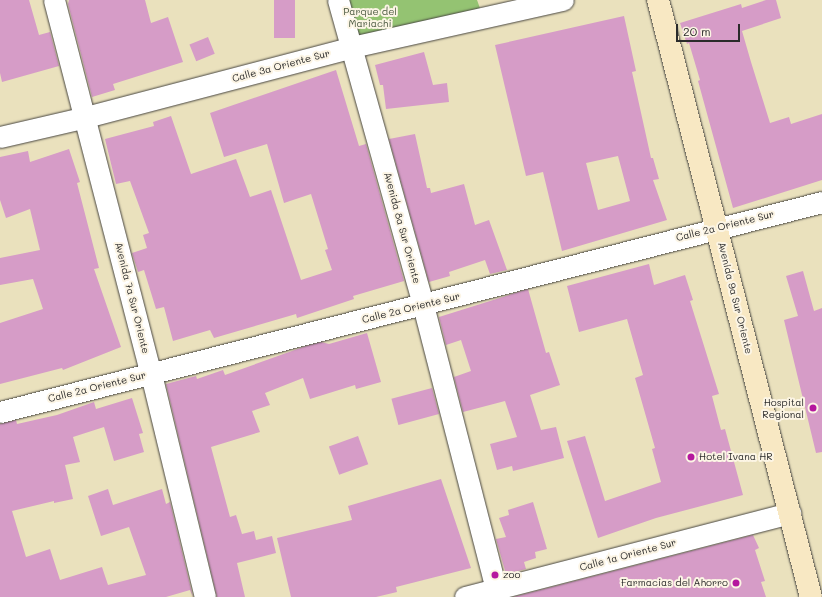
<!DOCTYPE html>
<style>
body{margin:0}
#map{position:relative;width:822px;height:597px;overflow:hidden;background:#eae1bd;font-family:Mali,sans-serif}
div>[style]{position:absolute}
.green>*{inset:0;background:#94c372}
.building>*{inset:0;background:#d69cc7;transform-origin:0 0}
.roads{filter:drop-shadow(0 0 1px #484641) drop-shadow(0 0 1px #484641)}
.minor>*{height:21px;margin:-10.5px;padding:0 10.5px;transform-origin:10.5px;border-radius:10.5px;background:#fff}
.secondary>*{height:22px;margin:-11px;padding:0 11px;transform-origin:11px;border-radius:11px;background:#f8e8c3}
.dots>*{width:11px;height:11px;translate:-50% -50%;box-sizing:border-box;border:2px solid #fcf5e5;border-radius:50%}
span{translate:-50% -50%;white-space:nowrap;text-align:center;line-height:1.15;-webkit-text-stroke:4px #fcf5e5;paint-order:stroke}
.park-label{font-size:10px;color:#4a5940}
.street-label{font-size:10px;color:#2b2b2b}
.poi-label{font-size:10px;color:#2b2b2b}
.right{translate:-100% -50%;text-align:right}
.left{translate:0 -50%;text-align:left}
.scale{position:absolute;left:676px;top:24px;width:64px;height:18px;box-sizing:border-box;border:2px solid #2b2b2b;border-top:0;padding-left:5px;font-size:12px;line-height:14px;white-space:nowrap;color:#2b2b2b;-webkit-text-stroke:3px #fcf5e5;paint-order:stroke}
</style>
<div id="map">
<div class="green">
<div style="clip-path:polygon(348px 0,477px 0,481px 11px,358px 36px)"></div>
</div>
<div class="building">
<div style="clip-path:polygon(0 0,29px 0,39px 35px,50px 32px,59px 66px,2px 82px,0 73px)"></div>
<div style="clip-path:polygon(69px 0,145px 0,151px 23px,168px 17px,183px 62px,113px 84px,115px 90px,92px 97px,68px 4px)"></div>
<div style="left:274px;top:0;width:21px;height:38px"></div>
<div style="clip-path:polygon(766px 0,776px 0,781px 18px,742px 31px,751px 62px,770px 123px,789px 117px,791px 124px,822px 114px,822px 180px,733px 208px,698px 81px,700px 80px,689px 43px,687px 44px,680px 23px,741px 4px,742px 8px)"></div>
<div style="clip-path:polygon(evenodd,624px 16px,636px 71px,632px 72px,651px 158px,653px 158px,659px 179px,653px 180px,667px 220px,562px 251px,543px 172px,526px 176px,495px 45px,624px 16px,618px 156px,630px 201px,598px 210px,586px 163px,618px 156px)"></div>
<div style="left:208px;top:37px;width:18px;height:20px;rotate:68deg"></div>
<div style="clip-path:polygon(424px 52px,433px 85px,447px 83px,449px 102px,386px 109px,383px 85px,380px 85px,375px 65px)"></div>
<div style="clip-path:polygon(336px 70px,359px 146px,366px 144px,404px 281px,353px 296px,354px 299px,297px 318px,296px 314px,214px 338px,210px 330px,173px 341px,164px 307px,156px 309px,144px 270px,138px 272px,132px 253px,147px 248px,143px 235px,149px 233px,130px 181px,116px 184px,105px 139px,154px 126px,153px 122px,171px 116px,191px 174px,236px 159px,250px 197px,271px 190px,301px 280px,332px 270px,325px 250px,328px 249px,311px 194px,284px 203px,267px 144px,224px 157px,210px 113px)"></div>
<div style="clip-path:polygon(415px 134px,427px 188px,430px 188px,431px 193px,464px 184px,475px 225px,489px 220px,507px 270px,490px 274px,485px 260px,449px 272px,450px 276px,429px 282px,389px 139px)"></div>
<div style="clip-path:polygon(69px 149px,80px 182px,77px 183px,99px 268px,94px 269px,121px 347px,63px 370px,62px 368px,0 384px,0 323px,43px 309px,33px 279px,0 285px,0 258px,40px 250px,30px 209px,6px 218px,0 200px,0 157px,28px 151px,30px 162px)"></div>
<div style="clip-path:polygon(649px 264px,654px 285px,685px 275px,693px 300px,690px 301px,719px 394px,712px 396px,721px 430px,725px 429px,743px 495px,656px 518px,598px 538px,567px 441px,585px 436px,605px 501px,661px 482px,652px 449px,655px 448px,635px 378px,643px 375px,627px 319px,579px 332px,567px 286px)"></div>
<div style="clip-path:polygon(803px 271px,814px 311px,822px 308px,822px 452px,816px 453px,784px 320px,798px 316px,786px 276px)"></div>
<div style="clip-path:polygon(528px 289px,546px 353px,549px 352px,560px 385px,530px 395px,541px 430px,556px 427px,564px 458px,513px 471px,512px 466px,497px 470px,490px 444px,517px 437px,505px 401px,463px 412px,454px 377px,471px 371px,461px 340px,446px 345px,439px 317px)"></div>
<div style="clip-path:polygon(367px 333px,381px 382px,356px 389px,355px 385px,310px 399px,303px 378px,265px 393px,270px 405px,252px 411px,260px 432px,211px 447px,230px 517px,236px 515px,242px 534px,254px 531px,256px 540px,272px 536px,276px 553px,237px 563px,245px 597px,217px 597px,166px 384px,196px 376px,197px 379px,223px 370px,225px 375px,306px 346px,321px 342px,329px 344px)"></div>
<div style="left:432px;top:388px;width:27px;height:42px;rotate:75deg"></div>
<div style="clip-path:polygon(132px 398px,143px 433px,139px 434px,144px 452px,114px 461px,104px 427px,73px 437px,80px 462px,65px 465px,73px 499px,54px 503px,54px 501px,12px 511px,26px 557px,50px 549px,60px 580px,102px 567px,108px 585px,146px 575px,129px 527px,101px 536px,88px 496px,108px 489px,113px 505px,162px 489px,166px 504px,170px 502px,193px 597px,190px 590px,166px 597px,0 597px,0 424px,16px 420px,17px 424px,57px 415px,94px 402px,96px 409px)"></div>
<div style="left:358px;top:436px;width:30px;height:31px;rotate:70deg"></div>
<div style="clip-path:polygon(441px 479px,471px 568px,396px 587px,397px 592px,376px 597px,291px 597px,277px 538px,352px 520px,348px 506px)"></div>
<div style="clip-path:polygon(533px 502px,547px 549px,535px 552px,536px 558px,524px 562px,526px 569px,506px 574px,496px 539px,506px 537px,499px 518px,509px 515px,508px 510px)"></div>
<div style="clip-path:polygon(753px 535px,759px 548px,755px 550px,765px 581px,761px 582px,766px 597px,513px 597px)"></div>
</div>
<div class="roads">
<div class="minor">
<div style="left:54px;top:0;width:386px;rotate:75.5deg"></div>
<div style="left:151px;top:374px;width:229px;rotate:76.4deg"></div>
<div style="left:338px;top:0;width:317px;rotate:74.4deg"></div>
<div style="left:423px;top:305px;width:301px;rotate:75.6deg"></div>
<div style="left:0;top:137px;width:88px;rotate:-13.1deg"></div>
<div style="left:86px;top:117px;width:275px;rotate:-14.7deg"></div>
<div style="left:352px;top:47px;width:216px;rotate:-12.6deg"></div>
<div style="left:0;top:412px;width:848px;rotate:-14.33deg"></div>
<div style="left:465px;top:597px;width:336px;rotate:-14.5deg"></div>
</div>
<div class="secondary">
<div style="left:658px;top:0;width:616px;rotate:75.63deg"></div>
</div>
</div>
<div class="dots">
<div style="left:813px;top:408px;background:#b5179e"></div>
<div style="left:691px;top:457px;background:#b5179e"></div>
<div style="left:495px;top:575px;background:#b5179e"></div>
<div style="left:736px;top:583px;background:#b5179e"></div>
</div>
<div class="park-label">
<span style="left:370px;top:17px">Parque del<br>Mariachi</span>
</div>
<div class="street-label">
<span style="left:281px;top:66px;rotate:-15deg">Calle 3a Oriente Sur</span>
<span style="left:725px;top:226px;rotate:-14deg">Calle 2a Oriente Sur</span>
<span style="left:402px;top:228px;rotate:75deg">Avenida 8a Sur Oriente</span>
<span style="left:132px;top:298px;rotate:76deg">Avenida 7a Sur Oriente</span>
<span style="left:735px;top:298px;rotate:76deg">Avenida 9a Sur Oriente</span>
<span style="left:411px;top:308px;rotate:-14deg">Calle 2a Oriente Sur</span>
<span style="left:97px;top:387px;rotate:-14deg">Calle 2a Oriente Sur</span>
<span style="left:628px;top:555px;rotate:-15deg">Calle 1a Oriente Sur</span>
</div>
<div class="poi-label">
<span class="right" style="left:804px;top:408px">Hospital<br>Regional</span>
<span class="left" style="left:699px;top:457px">Hotel Ivana HR</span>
<span class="left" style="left:503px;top:575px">zoo</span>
<span class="right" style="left:728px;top:583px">Farmacias del Ahorro</span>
</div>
<div class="scale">20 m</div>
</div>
